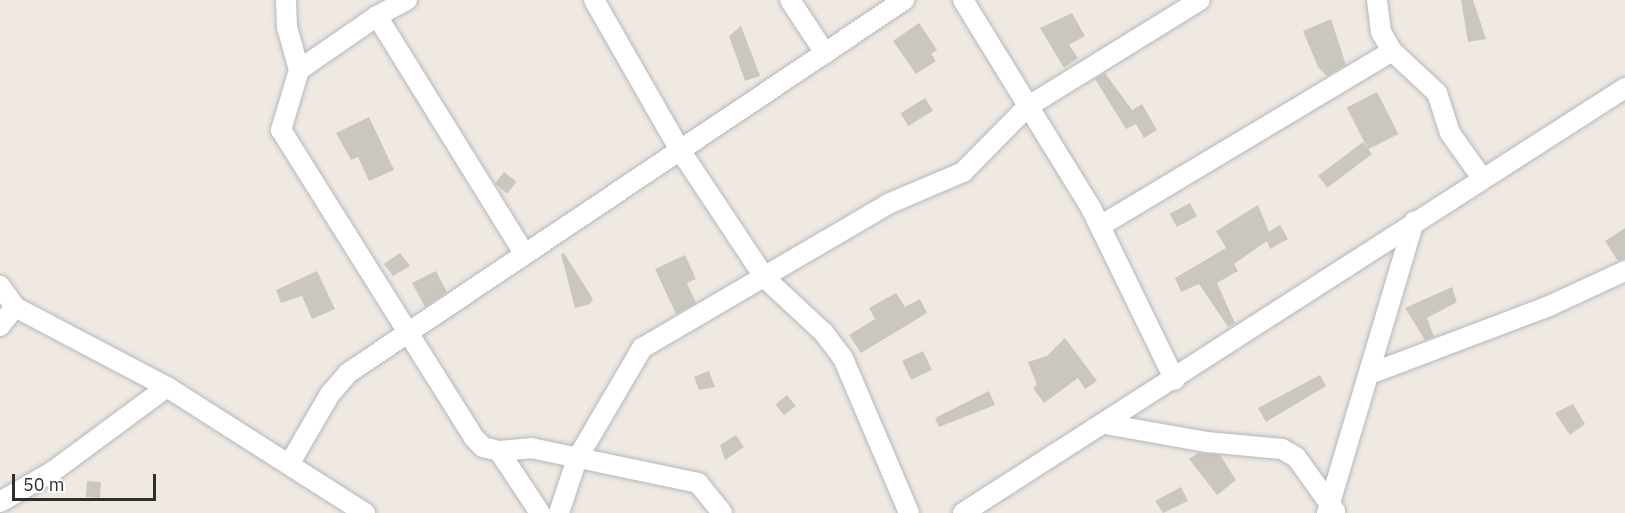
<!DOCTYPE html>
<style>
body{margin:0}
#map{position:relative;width:1625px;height:513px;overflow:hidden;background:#efe9e1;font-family:"IBM Plex Sans",sans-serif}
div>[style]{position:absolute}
.building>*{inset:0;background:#cbc7bf;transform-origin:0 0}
.roads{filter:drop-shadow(0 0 2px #b4b7c1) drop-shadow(0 0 2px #b4b7c1)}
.minor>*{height:20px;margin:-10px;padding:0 10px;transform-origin:10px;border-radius:10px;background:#fff}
span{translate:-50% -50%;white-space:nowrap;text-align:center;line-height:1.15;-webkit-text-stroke:6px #fff;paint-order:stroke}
.scale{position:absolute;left:12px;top:474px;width:144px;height:27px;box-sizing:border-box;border:3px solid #2e2e2e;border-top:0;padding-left:8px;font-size:18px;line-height:21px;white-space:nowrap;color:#2e2e2e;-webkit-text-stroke:4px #fff;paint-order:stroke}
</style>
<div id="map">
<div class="building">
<div style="clip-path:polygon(1461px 0,1473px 0,1486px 39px,1468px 42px)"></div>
<div style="clip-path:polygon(1072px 13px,1085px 36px,1069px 45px,1078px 58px,1064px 68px,1040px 28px)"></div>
<div style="clip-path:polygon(1331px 19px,1346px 65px,1327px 76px,1318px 67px,1303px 31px)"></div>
<div style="clip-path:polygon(919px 23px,937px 50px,931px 54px,936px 61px,916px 74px,893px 41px)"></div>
<div style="clip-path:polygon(741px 26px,760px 76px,745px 81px,729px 36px)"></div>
<div style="clip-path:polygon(1105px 73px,1132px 110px,1142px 104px,1157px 130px,1144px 138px,1136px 124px,1126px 129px,1095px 79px)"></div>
<div style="left:1377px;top:92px;width:47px;height:34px;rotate:63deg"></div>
<div style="left:925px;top:98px;width:15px;height:29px;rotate:58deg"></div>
<div style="clip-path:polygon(369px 117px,394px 170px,369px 181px,358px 157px,351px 160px,336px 133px)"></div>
<div style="left:1363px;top:142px;width:15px;height:56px;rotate:53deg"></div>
<div style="left:504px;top:172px;width:16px;height:15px;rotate:38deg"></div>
<div style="left:1190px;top:203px;width:15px;height:23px;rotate:62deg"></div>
<div style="clip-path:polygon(1258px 205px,1269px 232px,1280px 225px,1288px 239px,1270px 249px,1267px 241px,1234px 264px,1238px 271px,1217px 283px,1235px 323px,1228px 327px,1199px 284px,1181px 292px,1175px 278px,1226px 248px,1216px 231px)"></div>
<div style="clip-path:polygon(1625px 228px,1625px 259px,1618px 261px,1605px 241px)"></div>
<div style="clip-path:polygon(400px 253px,410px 266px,393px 276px,384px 264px)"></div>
<div style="clip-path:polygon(564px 253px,593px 299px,590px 304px,575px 308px,561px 254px)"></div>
<div style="clip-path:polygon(685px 255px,696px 279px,687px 283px,696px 303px,676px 314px,655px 269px)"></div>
<div style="clip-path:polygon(317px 271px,335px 309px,312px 319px,302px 296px,281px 303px,276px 290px)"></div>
<div style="clip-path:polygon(436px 271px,447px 292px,425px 307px,412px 283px)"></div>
<div style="clip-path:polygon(1452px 287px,1457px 302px,1427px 318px,1434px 337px,1425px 340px,1405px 308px)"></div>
<div style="clip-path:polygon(896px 293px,905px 307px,920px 299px,927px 313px,861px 353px,849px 335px,875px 319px,869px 308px)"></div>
<div style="clip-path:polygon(1065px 338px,1097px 381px,1085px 389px,1078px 378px,1044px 403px,1033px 388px,1037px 385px,1028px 362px,1047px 356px)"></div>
<div style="left:923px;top:351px;width:21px;height:23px;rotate:65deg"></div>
<div style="clip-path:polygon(709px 371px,715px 387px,699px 390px,694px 377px)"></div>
<div style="clip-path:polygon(1320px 375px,1326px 386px,1266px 422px,1258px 408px)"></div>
<div style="clip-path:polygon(989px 391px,995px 405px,939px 427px,935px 418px)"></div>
<div style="left:787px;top:395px;width:14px;height:15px;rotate:51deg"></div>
<div style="clip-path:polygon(1573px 404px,1585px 424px,1570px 435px,1555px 413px)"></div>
<div style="clip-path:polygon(736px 435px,744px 447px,725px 460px,720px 445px)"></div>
<div style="clip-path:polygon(1198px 453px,1220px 455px,1236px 480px,1217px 495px,1189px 459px)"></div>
<div style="left:87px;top:481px;width:14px;height:16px;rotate:4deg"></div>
<div style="clip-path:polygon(1181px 487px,1188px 501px,1163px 513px,1155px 501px)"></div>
</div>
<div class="roads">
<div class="minor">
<div style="left:286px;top:0;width:27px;rotate:88deg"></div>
<div style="left:287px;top:27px;width:45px;rotate:74.4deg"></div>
<div style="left:407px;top:0;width:34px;rotate:152deg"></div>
<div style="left:377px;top:16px;width:279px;rotate:58.2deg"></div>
<div style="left:594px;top:0;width:173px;rotate:60.2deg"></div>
<div style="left:680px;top:150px;width:154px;rotate:56.4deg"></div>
<div style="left:765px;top:278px;width:81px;rotate:43deg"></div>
<div style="left:824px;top:333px;width:31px;rotate:53deg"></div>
<div style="left:843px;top:358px;width:168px;rotate:66.9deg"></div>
<div style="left:790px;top:0;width:64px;rotate:56.6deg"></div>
<div style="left:963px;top:0;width:244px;rotate:58.4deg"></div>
<div style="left:1091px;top:208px;width:191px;rotate:64deg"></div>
<div style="left:1377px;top:0;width:32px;rotate:83deg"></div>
<div style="left:1381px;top:32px;width:22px;rotate:60deg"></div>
<div style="left:1392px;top:51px;width:62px;rotate:43deg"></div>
<div style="left:1437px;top:93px;width:42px;rotate:72deg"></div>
<div style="left:1450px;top:133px;width:55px;rotate:54.6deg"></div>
<div style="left:377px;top:16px;width:95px;rotate:145.3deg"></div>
<div style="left:299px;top:70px;width:63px;rotate:106.7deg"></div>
<div style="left:281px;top:130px;width:363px;rotate:57.9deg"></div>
<div style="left:474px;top:438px;width:13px;rotate:45deg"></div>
<div style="left:483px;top:447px;width:16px;rotate:14deg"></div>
<div style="left:499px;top:451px;width:74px;rotate:56.5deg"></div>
<div style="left:1100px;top:226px;width:340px;rotate:-30.9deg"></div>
<div style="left:0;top:286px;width:26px;rotate:54deg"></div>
<div style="left:15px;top:307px;width:172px;rotate:27.8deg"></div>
<div style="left:167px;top:387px;width:235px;rotate:32.5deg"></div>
<div style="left:0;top:326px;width:24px;rotate:-52deg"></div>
<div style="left:1372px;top:373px;width:187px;rotate:-20.7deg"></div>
<div style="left:1547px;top:307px;width:86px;rotate:-24.8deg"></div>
<div style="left:1105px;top:424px;width:104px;rotate:10deg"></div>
<div style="left:1207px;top:442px;width:75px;rotate:5.3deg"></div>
<div style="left:1282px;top:449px;width:16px;rotate:30deg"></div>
<div style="left:1296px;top:457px;width:67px;rotate:54.2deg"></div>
<div style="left:499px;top:451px;width:32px;rotate:-5deg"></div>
<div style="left:531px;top:448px;width:171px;rotate:11.8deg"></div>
<div style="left:698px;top:483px;width:38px;rotate:51deg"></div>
<div style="left:290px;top:463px;width:80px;rotate:-59.9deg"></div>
<div style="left:330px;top:394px;width:28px;rotate:-49deg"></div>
<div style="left:348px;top:373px;width:670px;rotate:-33.86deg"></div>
<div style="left:0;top:502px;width:60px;rotate:-30deg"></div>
<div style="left:52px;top:472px;width:143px;rotate:-36.5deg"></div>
<div style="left:559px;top:513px;width:57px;rotate:-71.6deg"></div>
<div style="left:577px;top:459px;width:129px;rotate:-59.6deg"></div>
<div style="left:642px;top:348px;width:285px;rotate:-30.3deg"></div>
<div style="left:888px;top:204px;width:82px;rotate:-23.1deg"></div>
<div style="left:963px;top:172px;width:91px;rotate:-45.4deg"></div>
<div style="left:1027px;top:107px;width:203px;rotate:-31.7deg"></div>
<div style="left:963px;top:513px;width:787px;rotate:-32.7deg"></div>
<div style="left:1327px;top:513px;width:304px;rotate:-73.4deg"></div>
</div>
</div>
<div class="scale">50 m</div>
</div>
